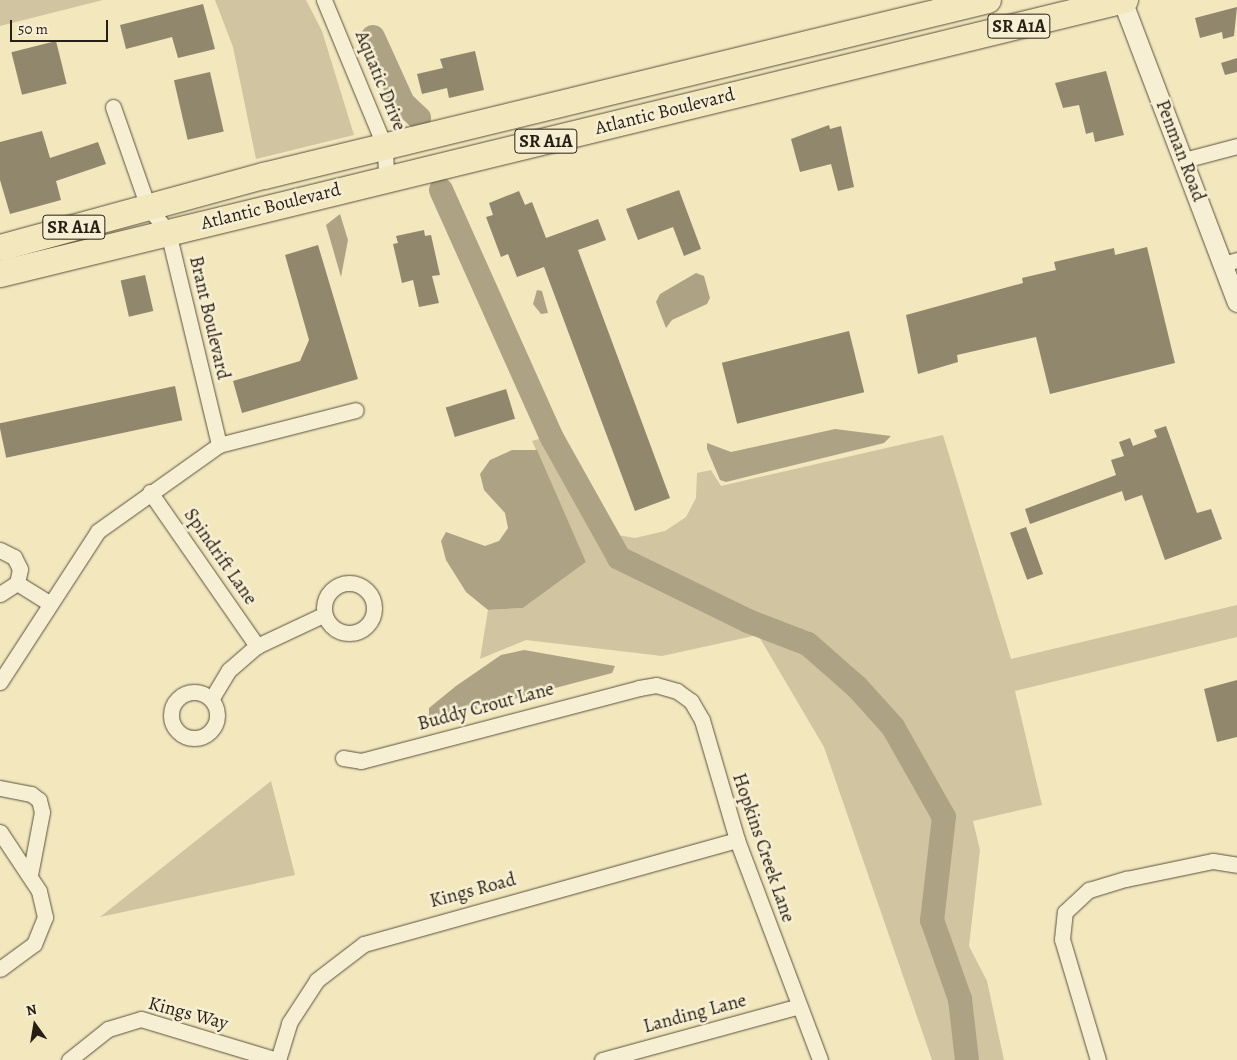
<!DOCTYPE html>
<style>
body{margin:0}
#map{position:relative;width:1237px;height:1060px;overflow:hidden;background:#f2e7bd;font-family:Alegreya,serif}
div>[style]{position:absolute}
.green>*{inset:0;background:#d0c5a0}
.water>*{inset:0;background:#ada384}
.river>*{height:24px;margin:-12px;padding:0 12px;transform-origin:12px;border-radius:12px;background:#ada384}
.building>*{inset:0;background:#91876c;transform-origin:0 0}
.roads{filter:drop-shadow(0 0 1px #5a513e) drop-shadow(0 0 1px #5a513e)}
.minor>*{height:15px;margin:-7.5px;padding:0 7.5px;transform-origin:7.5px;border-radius:7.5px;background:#f7efd4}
.minor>.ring{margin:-7.5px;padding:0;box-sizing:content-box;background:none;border:15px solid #f7efd4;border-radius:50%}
.tertiary>*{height:19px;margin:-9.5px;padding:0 9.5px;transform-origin:9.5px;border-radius:9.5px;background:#f7efd4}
.trunk>*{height:26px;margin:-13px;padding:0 13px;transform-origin:13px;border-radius:13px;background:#f2e7bd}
span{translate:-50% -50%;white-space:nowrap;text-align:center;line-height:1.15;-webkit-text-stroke:5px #f7efd4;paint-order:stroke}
.shield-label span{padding:1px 4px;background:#f7efd4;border:1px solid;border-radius:4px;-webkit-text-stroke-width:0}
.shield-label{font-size:18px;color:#281f14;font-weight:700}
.street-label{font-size:19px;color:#281f14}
.north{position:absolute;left:10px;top:1000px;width:50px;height:50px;-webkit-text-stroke:4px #f7efd4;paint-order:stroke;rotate:347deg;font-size:14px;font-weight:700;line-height:20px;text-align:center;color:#281f14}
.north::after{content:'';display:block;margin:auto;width:18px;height:22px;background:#281f14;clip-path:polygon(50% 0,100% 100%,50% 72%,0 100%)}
.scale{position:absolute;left:10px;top:20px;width:98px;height:22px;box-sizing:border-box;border:2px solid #281f14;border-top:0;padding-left:6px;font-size:15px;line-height:18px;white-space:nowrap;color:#281f14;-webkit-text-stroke:4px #f7efd4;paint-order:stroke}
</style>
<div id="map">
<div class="green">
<div style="clip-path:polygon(0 0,103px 0,0 26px)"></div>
<div style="clip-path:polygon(215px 0,306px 0,322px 31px,354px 135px,256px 159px,233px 47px)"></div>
<div style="clip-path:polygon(556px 434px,612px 534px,635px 538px,665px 531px,686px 517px,696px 498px,697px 473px,711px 470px,721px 486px,943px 435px,1011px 659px,1237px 605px,1237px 637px,1015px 691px,1042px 805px,973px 821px,980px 850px,969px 946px,987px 981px,1004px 1060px,932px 1060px,824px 747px,758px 635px,662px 656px,526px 640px,480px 659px,488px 610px,523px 608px,586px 562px,532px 441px)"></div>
<div style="clip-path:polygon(271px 781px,295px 875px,100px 917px)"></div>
</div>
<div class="water">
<div style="clip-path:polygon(340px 214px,348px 240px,341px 277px,326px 225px)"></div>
<div style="clip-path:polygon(696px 273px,704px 276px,710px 298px,707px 304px,672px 320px,666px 328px,656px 302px,660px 294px)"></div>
<div style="clip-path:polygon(537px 290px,542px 291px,548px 313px,541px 314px,533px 304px)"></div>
<div style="clip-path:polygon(835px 429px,891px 436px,884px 443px,726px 482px,720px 480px,707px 449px,707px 443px,731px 452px)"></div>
<div style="clip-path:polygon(512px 450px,537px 450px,586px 562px,523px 608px,488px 610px,466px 592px,446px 560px,441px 541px,446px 532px,485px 546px,499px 541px,508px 528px,505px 513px,484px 490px,480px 474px,490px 460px)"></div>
<div style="clip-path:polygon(524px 650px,615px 666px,612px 673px,438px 719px,429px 716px,429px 708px,456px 686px,501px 655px)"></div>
</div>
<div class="river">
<div style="left:373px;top:37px;width:72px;rotate:65.6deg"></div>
<div style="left:403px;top:103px;width:22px;rotate:43deg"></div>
<div style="left:441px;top:190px;width:272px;rotate:65.9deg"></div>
<div style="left:552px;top:438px;width:137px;rotate:60.8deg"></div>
<div style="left:619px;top:558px;width:144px;rotate:26deg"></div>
<div style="left:748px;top:621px;width:64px;rotate:21deg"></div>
<div style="left:808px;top:644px;width:65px;rotate:41.3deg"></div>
<div style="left:857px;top:687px;width:54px;rotate:48deg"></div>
<div style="left:893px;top:727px;width:103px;rotate:60.5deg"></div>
<div style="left:944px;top:817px;width:104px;rotate:96.6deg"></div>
<div style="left:932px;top:920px;width:84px;rotate:70.5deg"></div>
<div style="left:960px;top:999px;width:61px;rotate:83.5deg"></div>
</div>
<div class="building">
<div style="clip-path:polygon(203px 4px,215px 49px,178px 58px,172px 37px,126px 49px,120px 25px)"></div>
<div style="clip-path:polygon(1237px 7px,1234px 36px,1223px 39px,1222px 32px,1200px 38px,1195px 18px)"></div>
<div style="left:56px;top:41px;width:44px;height:46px;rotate:76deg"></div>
<div style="clip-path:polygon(475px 51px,484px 90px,449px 98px,447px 88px,422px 94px,417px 74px,443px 68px,440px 59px)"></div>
<div style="clip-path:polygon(1237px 58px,1237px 72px,1225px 75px,1221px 63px)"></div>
<div style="clip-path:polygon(1106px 71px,1124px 135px,1095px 142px,1093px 132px,1086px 134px,1079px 105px,1063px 108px,1055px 83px)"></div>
<div style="left:210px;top:72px;width:61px;height:37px;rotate:77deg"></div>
<div style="clip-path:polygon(829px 125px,830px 129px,841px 126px,854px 187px,838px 191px,831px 164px,800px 172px,791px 139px)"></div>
<div style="clip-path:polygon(42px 131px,50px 158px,98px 142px,106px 164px,56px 181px,61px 200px,10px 214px,0 180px,0 142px)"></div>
<div style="clip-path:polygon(679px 190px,701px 249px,684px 256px,673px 227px,638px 240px,626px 209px)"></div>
<div style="clip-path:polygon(519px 191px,525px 205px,532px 202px,546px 238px,598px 219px,606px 240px,578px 250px,670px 498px,635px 511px,544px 267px,517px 277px,508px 254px,501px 257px,486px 217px,493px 215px,489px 203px)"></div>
<div style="clip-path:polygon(424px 230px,425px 236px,431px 235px,440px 275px,432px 276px,439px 303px,419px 307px,413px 280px,402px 283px,393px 244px,398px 243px,396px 236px)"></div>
<div style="clip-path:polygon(318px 245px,358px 379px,242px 413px,233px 381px,300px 361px,309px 340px,285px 255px)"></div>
<div style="clip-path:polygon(1147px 247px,1175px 363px,1050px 394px,1036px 337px,957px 355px,958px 362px,918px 374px,906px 315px,1023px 283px,1022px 278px,1056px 270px,1054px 262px,1114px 248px,1115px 255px)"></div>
<div style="left:145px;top:275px;width:37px;height:25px;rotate:77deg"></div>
<div style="left:849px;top:331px;width:63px;height:131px;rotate:76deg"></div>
<div style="left:175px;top:386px;width:35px;height:180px;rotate:78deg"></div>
<div style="left:506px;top:389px;width:31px;height:63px;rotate:73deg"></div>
<div style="clip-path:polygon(1166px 426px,1197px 513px,1211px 509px,1222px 539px,1165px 560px,1142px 495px,1125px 501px,1122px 491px,1030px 524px,1025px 509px,1116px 475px,1111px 460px,1124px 456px,1119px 442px,1130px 438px,1133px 446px,1157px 437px,1154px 430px)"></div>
<div style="left:1026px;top:527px;width:50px;height:17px;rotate:70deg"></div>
<div style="clip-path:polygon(1237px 680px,1237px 737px,1217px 742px,1204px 689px)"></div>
</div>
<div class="roads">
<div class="minor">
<div style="left:324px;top:0;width:159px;rotate:67.5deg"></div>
<div style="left:385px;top:147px;width:32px;rotate:88deg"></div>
<div style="left:113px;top:107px;width:106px;rotate:70.7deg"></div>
<div style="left:148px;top:207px;width:32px;rotate:51deg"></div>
<div style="left:168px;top:232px;width:219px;rotate:76.5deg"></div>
<div style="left:1184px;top:160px;width:55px;rotate:-14.8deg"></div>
<div style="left:1223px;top:264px;width:15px;rotate:-16deg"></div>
<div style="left:150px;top:492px;width:188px;rotate:55.2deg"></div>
<div style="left:0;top:550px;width:16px;rotate:27deg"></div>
<div style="left:14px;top:557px;width:13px;rotate:63deg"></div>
<div style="left:20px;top:569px;width:14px;rotate:102deg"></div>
<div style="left:17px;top:583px;width:20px;rotate:147deg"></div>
<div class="ring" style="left:324px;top:583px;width:35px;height:35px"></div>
<div style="left:17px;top:583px;width:39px;rotate:32deg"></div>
<div style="left:0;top:682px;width:180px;rotate:-57deg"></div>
<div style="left:98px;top:531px;width:148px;rotate:-35.4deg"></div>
<div style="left:219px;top:445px;width:141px;rotate:-14.3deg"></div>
<div class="ring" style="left:171px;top:692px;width:31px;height:31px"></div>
<div style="left:212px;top:698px;width:33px;rotate:-59deg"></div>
<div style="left:229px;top:670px;width:37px;rotate:-41deg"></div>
<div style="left:257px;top:646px;width:73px;rotate:-25.2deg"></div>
<div style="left:343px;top:758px;width:18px;rotate:9deg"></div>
<div style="left:361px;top:761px;width:287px;rotate:-14.7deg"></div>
<div style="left:639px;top:688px;width:17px;rotate:-10deg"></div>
<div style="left:656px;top:685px;width:22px;rotate:16deg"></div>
<div style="left:677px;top:691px;width:17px;rotate:36deg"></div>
<div style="left:691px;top:701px;width:22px;rotate:60deg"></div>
<div style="left:702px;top:720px;width:125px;rotate:73.7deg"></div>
<div style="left:737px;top:840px;width:235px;rotate:69.3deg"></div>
<div style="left:0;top:788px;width:32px;rotate:11deg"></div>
<div style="left:31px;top:794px;width:10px;rotate:37deg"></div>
<div style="left:39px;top:800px;width:12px;rotate:76deg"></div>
<div style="left:42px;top:812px;width:64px;rotate:100.8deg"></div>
<div style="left:0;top:832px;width:71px;rotate:56.5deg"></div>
<div style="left:39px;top:891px;width:27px;rotate:77deg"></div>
<div style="left:45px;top:917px;width:29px;rotate:112deg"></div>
<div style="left:34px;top:944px;width:42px;rotate:143.7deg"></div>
<div style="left:69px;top:1060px;width:50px;rotate:-38.5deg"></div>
<div style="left:108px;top:1029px;width:34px;rotate:-17deg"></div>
<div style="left:141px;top:1019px;width:142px;rotate:16.8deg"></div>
<div style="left:278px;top:1060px;width:39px;rotate:-73deg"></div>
<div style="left:289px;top:1023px;width:51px;rotate:-56.9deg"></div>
<div style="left:317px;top:980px;width:59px;rotate:-37.5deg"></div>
<div style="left:364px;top:944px;width:387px;rotate:-15.6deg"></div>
<div style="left:602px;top:1060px;width:204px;rotate:-15.3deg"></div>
<div style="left:1098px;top:1060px;width:126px;rotate:-106.6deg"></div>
<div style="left:1062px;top:939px;width:27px;rotate:-84deg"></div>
<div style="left:1065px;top:912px;width:33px;rotate:-43deg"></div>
<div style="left:1089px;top:890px;width:39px;rotate:-17deg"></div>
<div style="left:1126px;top:879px;width:89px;rotate:-11.7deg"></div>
<div style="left:1213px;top:861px;width:24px;rotate:9deg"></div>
</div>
<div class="tertiary">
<div style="left:1122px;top:0;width:323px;rotate:69.2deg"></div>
</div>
<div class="trunk">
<div style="left:0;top:248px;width:274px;rotate:-15.3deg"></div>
<div style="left:264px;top:176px;width:745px;rotate:-13.66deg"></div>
<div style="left:0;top:274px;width:1158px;rotate:-13.69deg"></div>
</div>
</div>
<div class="shield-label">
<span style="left:1019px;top:26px">SR A1A</span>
<span style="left:546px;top:141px">SR A1A</span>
<span style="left:74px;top:227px">SR A1A</span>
</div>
<div class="street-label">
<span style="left:380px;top:81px;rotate:68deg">Aquatic Drive</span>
<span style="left:665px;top:112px;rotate:-14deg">Atlantic Boulevard</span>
<span style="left:1180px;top:151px;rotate:69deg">Penman Road</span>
<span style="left:271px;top:207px;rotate:-14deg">Atlantic Boulevard</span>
<span style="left:209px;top:318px;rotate:77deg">Brant Boulevard</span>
<span style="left:220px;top:557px;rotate:55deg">Spindrift Lane</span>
<span style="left:486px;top:707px;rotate:-15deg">Buddy Crout Lane</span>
<span style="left:763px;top:848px;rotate:71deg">Hopkins Creek Lane</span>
<span style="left:473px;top:891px;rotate:-15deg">Kings Road</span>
<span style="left:188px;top:1014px;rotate:15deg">Kings Way</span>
<span style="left:695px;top:1014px;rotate:-15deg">Landing Lane</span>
</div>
<div class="north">N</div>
<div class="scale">50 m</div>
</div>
